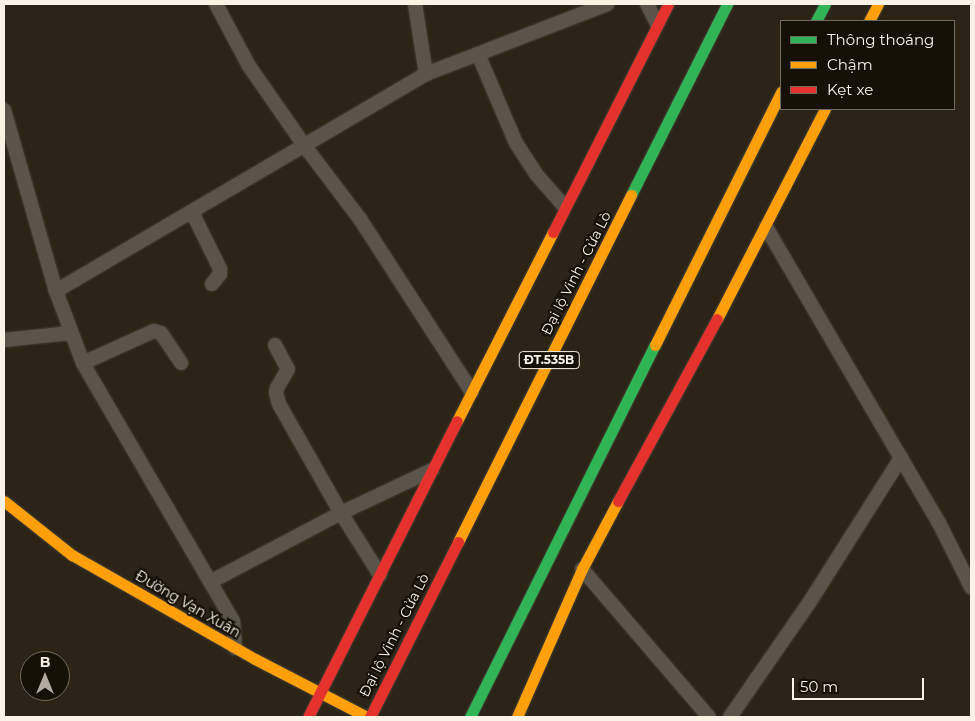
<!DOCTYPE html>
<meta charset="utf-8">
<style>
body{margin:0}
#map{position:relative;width:975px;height:721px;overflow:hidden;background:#2b2417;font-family:Montserrat,sans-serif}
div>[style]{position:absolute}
.roads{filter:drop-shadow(0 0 1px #453f36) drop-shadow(0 0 1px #453f36)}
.street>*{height:14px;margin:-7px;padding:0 7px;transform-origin:7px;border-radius:7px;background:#5a544b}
.fast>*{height:11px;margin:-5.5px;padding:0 5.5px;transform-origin:5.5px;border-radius:5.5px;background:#30b455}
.slow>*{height:11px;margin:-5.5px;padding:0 5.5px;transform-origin:5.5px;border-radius:5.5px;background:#ff9f0a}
.jam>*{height:11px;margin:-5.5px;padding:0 5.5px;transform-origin:5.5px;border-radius:5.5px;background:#e5322d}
span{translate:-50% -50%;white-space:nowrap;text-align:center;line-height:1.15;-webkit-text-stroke:4.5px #161107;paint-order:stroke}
.shield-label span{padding:1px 4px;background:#161107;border:1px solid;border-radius:4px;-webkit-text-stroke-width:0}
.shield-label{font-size:12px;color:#faf3e5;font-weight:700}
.street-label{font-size:14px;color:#faf3e5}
.frame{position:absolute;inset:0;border:5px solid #faf3e5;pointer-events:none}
.legend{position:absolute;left:780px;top:20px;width:175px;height:90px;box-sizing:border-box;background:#161107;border:1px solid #716b60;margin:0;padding:6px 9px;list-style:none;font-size:15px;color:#faf3e5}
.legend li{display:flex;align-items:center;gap:10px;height:25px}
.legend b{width:25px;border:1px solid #716b60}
.north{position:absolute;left:20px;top:651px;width:50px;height:50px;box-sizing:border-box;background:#161107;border:1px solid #716b60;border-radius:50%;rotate:0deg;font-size:14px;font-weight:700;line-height:20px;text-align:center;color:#faf3e5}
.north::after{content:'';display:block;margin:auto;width:18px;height:22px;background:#b2ab9d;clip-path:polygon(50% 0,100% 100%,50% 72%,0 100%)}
.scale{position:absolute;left:792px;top:678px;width:132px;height:22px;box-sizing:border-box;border:2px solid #faf3e5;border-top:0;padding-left:6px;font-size:15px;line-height:18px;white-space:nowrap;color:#faf3e5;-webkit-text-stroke:4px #161107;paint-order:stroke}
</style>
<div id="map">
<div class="roads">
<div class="street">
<div style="left:216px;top:4px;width:70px;rotate:62deg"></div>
<div style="left:249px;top:66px;width:96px;rotate:55.2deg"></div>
<div style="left:304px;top:145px;width:93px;rotate:52.9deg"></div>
<div style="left:360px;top:219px;width:206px;rotate:57.1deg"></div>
<div style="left:415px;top:4px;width:71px;rotate:81.1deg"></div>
<div style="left:647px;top:4px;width:22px;rotate:63deg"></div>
<div style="left:478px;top:54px;width:97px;rotate:66.9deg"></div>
<div style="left:516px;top:143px;width:37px;rotate:57deg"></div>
<div style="left:536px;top:174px;width:43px;rotate:48.8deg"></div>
<div style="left:4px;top:110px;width:188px;rotate:74deg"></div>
<div style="left:192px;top:212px;width:64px;rotate:63.8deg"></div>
<div style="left:220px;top:269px;width:5px;rotate:90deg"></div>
<div style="left:220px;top:274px;width:13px;rotate:129deg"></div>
<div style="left:766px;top:227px;width:343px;rotate:59.7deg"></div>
<div style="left:939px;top:523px;width:72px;rotate:63.4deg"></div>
<div style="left:4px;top:340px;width:67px;rotate:-6deg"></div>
<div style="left:275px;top:345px;width:27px;rotate:62deg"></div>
<div style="left:288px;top:369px;width:22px;rotate:120deg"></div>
<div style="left:277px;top:388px;width:5px;rotate:101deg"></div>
<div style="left:276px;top:393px;width:11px;rotate:75deg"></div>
<div style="left:279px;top:404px;width:125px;rotate:60.4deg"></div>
<div style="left:341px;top:513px;width:73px;rotate:57.8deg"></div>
<div style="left:83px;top:363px;width:78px;rotate:-24.3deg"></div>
<div style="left:154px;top:331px;width:7px;rotate:16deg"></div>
<div style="left:161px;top:333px;width:36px;rotate:56deg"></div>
<div style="left:582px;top:569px;width:195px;rotate:49.4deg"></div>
<div style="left:212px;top:581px;width:146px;rotate:-27.8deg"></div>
<div style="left:341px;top:513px;width:101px;rotate:-25.3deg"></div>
<div style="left:235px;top:648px;width:27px;rotate:-94deg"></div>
<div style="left:233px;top:621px;width:298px;rotate:-120.2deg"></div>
<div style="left:83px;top:363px;width:77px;rotate:-110.6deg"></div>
<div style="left:56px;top:291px;width:429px;rotate:-30.4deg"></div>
<div style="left:426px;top:74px;width:194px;rotate:-21.1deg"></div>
<div style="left:730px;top:717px;width:139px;rotate:-55.3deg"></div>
<div style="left:809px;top:603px;width:172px;rotate:-57.6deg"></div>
</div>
<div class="fast">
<div style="left:816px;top:21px;width:19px;rotate:-62deg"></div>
<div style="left:631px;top:195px;width:214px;rotate:-63.3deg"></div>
<div style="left:470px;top:717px;width:415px;rotate:-63.6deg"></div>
</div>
<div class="slow">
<div style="left:869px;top:21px;width:19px;rotate:-62deg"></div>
<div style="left:717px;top:319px;width:236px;rotate:-62.8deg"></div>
<div style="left:655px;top:345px;width:283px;rotate:-63.5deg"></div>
<div style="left:457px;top:421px;width:212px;rotate:-63.1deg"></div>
<div style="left:4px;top:501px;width:87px;rotate:38.5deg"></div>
<div style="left:72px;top:555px;width:210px;rotate:29.6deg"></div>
<div style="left:255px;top:659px;width:126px;rotate:27.4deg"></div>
<div style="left:458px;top:542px;width:388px;rotate:-63.5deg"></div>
<div style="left:517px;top:717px;width:162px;rotate:-66.3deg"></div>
<div style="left:582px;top:569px;width:77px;rotate:-62.1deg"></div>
</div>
<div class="jam">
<div style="left:553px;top:232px;width:255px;rotate:-63.2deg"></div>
<div style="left:618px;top:501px;width:207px;rotate:-61.5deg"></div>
<div style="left:308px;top:717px;width:331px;rotate:-63.3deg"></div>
<div style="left:370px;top:717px;width:196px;rotate:-63.3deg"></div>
</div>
</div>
<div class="shield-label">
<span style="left:549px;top:360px">ĐT.535B</span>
</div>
<div class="street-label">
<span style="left:576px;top:273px;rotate:-63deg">Đại lộ Vinh - Cửa Lò</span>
<span style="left:188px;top:604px;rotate:30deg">Đường Vạn Xuân</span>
<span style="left:394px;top:635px;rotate:-63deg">Đại lộ Vinh - Cửa Lò</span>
</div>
<div class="frame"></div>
<ul class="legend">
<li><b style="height:6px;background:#30b455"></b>Thông thoáng</li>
<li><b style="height:6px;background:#ff9f0a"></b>Chậm</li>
<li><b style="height:6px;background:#e5322d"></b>Kẹt xe</li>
</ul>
<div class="north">B</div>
<div class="scale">50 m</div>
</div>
